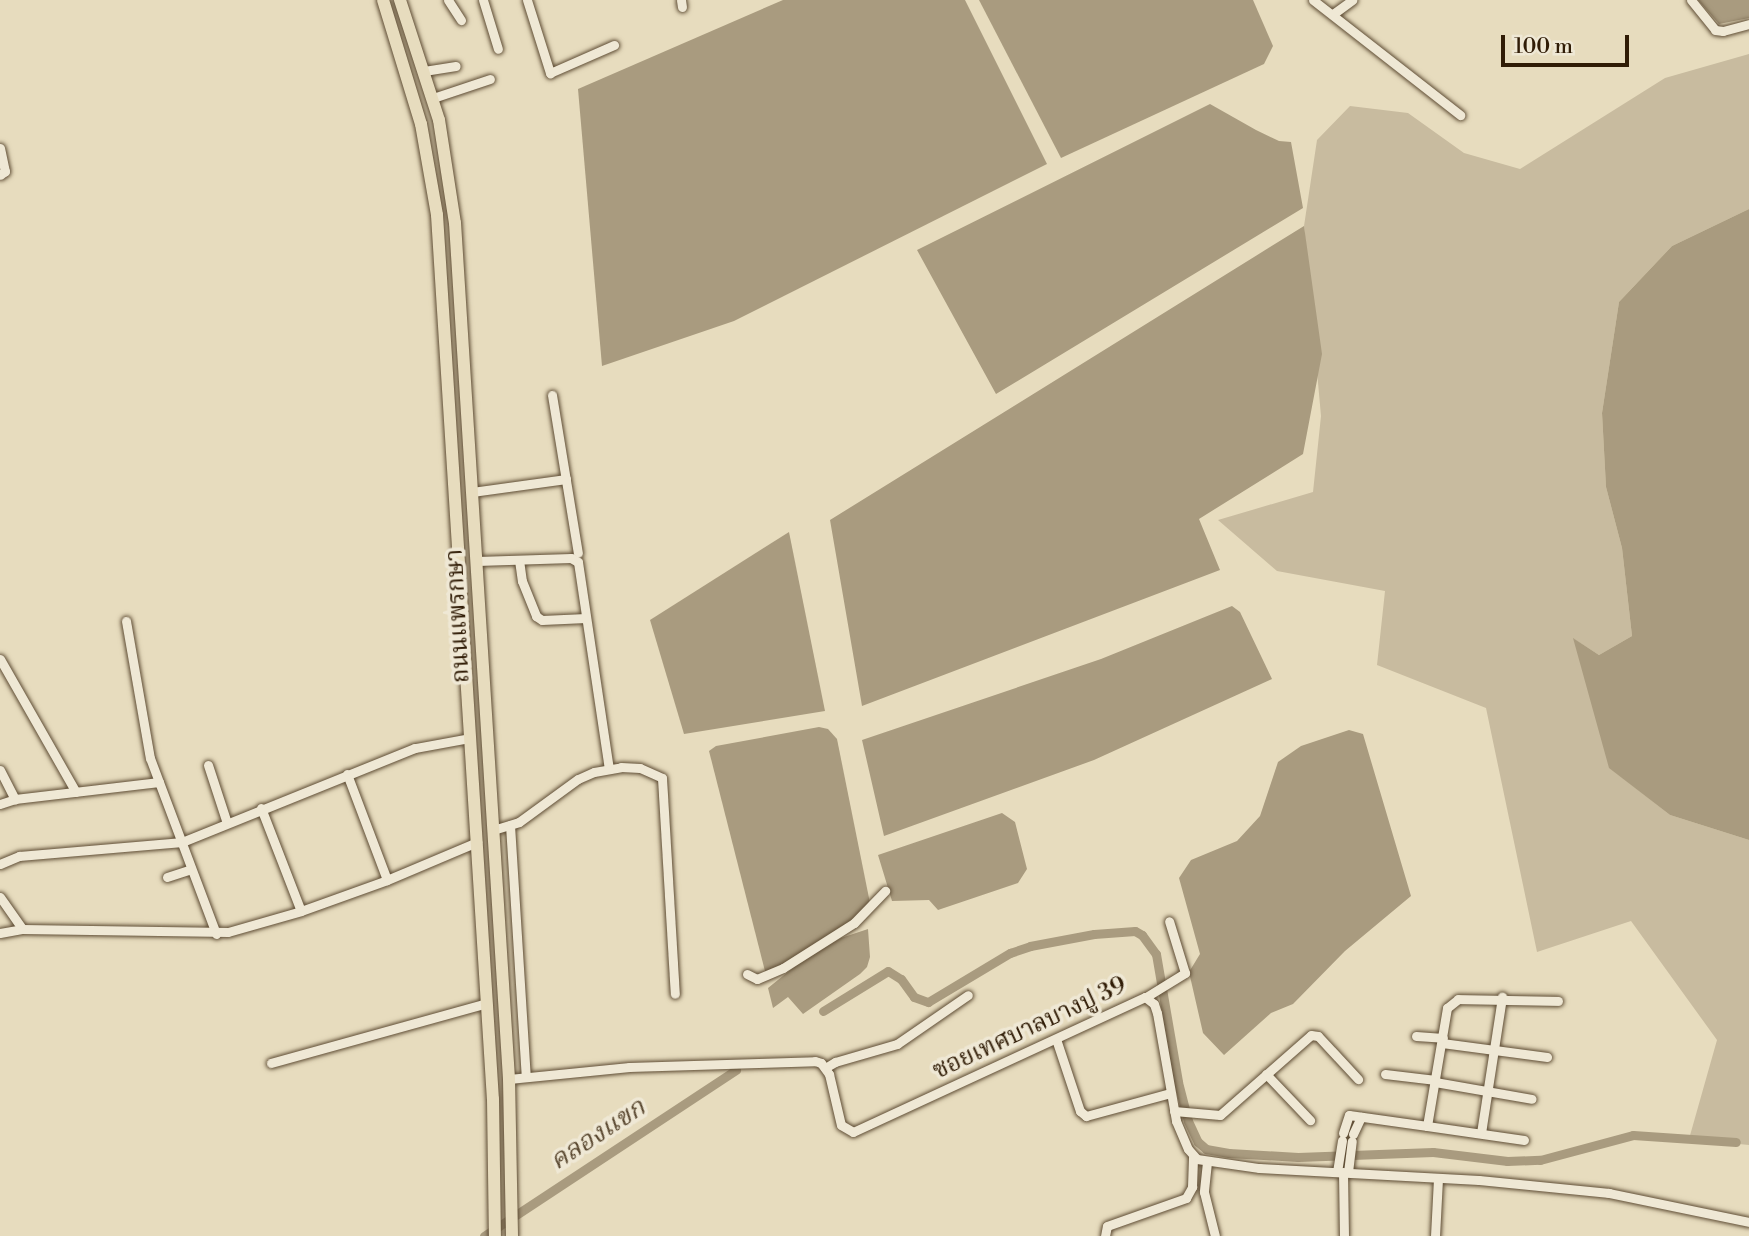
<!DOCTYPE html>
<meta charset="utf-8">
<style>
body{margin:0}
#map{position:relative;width:1749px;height:1236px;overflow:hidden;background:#e7dcbe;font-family:"Libre Bodoni","Noto Serif Thai",serif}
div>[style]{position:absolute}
.green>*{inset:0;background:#c8bb9f}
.water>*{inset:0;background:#a99b7f}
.canal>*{height:9px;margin:-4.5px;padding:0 4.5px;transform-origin:4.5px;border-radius:4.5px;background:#a99b7f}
.roads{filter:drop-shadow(0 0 2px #5e4c34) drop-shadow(0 0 2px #5e4c34)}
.minor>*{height:9px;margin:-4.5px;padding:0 4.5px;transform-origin:4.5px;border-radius:4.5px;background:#efe8d5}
.major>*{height:12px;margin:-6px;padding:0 6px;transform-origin:6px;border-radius:6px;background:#e7dcbe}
span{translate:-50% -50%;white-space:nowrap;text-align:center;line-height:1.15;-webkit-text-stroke:7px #efe8d5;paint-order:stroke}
.street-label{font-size:24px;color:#301c06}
.water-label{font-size:26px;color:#5a4830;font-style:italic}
.scale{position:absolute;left:1501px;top:35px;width:128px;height:32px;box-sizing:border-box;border:4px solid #301c06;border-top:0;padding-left:9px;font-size:21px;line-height:24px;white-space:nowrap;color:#301c06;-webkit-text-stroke:5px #efe8d5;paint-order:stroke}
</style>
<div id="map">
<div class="green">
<div style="clip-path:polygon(1749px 54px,1749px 209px,1672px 246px,1619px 302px,1602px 413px,1606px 487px,1622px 548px,1632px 636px,1599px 655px,1574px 639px,1610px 768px,1670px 815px,1749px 840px,1749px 1145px,1689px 1139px,1717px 1040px,1631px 921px,1537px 952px,1486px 708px,1377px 665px,1385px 591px,1277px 571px,1218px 520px,1313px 492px,1321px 416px,1304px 226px,1317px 140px,1350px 106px,1408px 113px,1464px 153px,1520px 169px,1665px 78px)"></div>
</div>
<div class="water">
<div style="clip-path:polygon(783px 0,965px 0,1047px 164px,734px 321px,602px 366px,578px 89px)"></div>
<div style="clip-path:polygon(979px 0,1253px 0,1273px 46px,1264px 64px,1061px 158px)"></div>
<div style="clip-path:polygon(1698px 0,1749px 0,1749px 18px,1719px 24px)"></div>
<div style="clip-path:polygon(1210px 104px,1256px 130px,1279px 141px,1291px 142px,1303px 208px,996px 394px,917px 250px)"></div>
<div style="clip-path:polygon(1749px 209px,1749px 840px,1670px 815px,1609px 768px,1573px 638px,1599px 655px,1632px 636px,1622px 548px,1606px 487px,1602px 413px,1619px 302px,1672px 246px)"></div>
<div style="clip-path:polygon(1304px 226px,1322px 354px,1303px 454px,1199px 519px,1220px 570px,862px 706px,830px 520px)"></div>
<div style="clip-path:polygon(789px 532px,825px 711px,684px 734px,650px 620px)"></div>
<div style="clip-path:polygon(1232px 606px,1240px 612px,1272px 679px,1094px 760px,884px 836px,862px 740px,1101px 659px)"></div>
<div style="clip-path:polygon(819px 727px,828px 729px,837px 739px,870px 903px,869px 913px,767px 979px,709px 751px,716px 746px)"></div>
<div style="clip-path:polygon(1349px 730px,1363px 734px,1411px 896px,1345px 951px,1293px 1004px,1271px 1013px,1224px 1055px,1203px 1033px,1189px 972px,1200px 954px,1179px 878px,1191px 860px,1237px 841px,1260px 816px,1278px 762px,1301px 746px)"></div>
<div style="clip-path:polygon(1002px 813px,1015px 822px,1027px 869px,1018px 883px,938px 910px,929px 900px,892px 901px,878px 855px)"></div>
<div style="clip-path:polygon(868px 929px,870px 957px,867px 967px,860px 974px,803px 1014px,788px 997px,773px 1008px,768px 988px,809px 955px,841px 938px)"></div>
</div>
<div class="canal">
<div style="left:823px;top:1011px;width:76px;rotate:-31.6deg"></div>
<div style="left:888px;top:971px;width:15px;rotate:32deg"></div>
<div style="left:901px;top:979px;width:22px;rotate:54deg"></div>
<div style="left:914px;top:997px;width:15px;rotate:20deg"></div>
<div style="left:928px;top:1002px;width:96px;rotate:-30.9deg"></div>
<div style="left:1010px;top:953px;width:21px;rotate:-19deg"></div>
<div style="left:1030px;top:946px;width:65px;rotate:-10.6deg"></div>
<div style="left:1094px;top:934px;width:41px;rotate:-4.2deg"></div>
<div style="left:1135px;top:931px;width:8px;rotate:30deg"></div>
<div style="left:1142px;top:935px;width:24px;rotate:54deg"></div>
<div style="left:1156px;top:954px;width:130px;rotate:80.2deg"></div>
<div style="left:1178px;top:1082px;width:40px;rotate:75.6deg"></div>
<div style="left:1188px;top:1121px;width:23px;rotate:65deg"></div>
<div style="left:1198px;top:1142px;width:11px;rotate:41deg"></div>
<div style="left:1206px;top:1149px;width:23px;rotate:10deg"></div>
<div style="left:1229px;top:1153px;width:69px;rotate:3.3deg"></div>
<div style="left:1298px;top:1157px;width:135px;rotate:-2.1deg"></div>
<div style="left:1433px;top:1152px;width:75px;rotate:6.9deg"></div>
<div style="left:1507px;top:1161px;width:33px;rotate:-2deg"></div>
<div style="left:1540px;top:1160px;width:96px;rotate:-15deg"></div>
<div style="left:1633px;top:1135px;width:103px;rotate:3.9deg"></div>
<div style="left:484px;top:1236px;width:302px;rotate:-33.4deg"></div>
</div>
<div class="roads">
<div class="minor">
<div style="left:448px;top:0;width:24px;rotate:57deg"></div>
<div style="left:483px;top:0;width:51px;rotate:73deg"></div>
<div style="left:527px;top:0;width:77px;rotate:72.5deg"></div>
<div style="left:550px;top:73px;width:70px;rotate:-23.6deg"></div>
<div style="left:681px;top:0;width:7px;rotate:82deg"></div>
<div style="left:1313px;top:0;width:187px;rotate:38deg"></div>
<div style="left:1691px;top:0;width:38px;rotate:51deg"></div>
<div style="left:1715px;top:30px;width:8px;rotate:7deg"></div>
<div style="left:1723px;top:31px;width:27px;rotate:-15deg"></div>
<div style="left:1333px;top:14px;width:24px;rotate:-36deg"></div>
<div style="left:424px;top:71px;width:32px;rotate:-9deg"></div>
<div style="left:433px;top:98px;width:60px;rotate:-18.4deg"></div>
<div style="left:0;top:148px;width:24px;rotate:78deg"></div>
<div style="left:5px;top:171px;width:6px;rotate:141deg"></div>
<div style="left:552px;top:395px;width:160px;rotate:80.7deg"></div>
<div style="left:472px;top:492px;width:95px;rotate:-7.9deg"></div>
<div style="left:519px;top:560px;width:21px;rotate:82deg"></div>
<div style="left:522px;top:581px;width:38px;rotate:68deg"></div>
<div style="left:536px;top:616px;width:7px;rotate:34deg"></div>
<div style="left:542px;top:620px;width:44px;rotate:-2.6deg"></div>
<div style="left:477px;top:561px;width:94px;rotate:-1.8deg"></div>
<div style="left:571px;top:558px;width:8px;rotate:30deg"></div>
<div style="left:578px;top:562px;width:209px;rotate:81.5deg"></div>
<div style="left:126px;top:621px;width:139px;rotate:80.1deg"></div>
<div style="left:150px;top:758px;width:188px;rotate:69.4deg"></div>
<div style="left:0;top:659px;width:153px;rotate:60.3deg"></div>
<div style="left:208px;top:765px;width:61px;rotate:71.9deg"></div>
<div style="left:0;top:770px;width:33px;rotate:63deg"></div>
<div style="left:15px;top:799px;width:145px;rotate:-6.7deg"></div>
<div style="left:347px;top:774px;width:113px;rotate:69.3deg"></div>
<div style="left:0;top:804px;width:16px;rotate:-18deg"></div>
<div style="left:261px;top:808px;width:110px;rotate:68.8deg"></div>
<div style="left:510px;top:825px;width:252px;rotate:86.4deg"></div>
<div style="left:493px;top:830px;width:27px;rotate:-17deg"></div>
<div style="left:519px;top:822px;width:73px;rotate:-36.1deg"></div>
<div style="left:578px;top:779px;width:17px;rotate:-24deg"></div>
<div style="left:594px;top:772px;width:27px;rotate:-10deg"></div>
<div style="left:621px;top:767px;width:19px;rotate:3deg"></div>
<div style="left:640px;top:768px;width:24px;rotate:24deg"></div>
<div style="left:662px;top:778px;width:216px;rotate:86.6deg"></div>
<div style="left:0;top:864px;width:21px;rotate:-23deg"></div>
<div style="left:19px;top:856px;width:164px;rotate:-4.9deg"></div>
<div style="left:182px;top:842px;width:251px;rotate:-22deg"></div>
<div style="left:415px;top:748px;width:56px;rotate:-10.3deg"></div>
<div style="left:167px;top:877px;width:25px;rotate:-18deg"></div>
<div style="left:0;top:897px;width:39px;rotate:55deg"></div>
<div style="left:0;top:933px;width:22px;rotate:-10deg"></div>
<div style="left:22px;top:929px;width:206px;rotate:0.8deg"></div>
<div style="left:228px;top:932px;width:76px;rotate:-16deg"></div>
<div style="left:301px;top:911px;width:91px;rotate:-19.8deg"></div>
<div style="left:387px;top:880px;width:98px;rotate:-22.9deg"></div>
<div style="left:747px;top:974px;width:11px;rotate:27deg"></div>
<div style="left:757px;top:979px;width:28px;rotate:-23deg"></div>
<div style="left:783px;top:968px;width:84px;rotate:-32.4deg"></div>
<div style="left:854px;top:923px;width:45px;rotate:-45.9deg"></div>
<div style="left:1146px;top:997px;width:46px;rotate:-31.6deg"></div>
<div style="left:1185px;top:973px;width:54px;rotate:-107.1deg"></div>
<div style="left:1416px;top:1036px;width:27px;rotate:4deg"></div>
<div style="left:1056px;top:1039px;width:76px;rotate:71.6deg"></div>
<div style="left:1080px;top:1111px;width:8px;rotate:40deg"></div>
<div style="left:1086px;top:1116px;width:87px;rotate:-15.3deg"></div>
<div style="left:1442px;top:1043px;width:106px;rotate:7.6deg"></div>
<div style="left:271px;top:1063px;width:224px;rotate:-15.5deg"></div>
<div style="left:825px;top:1068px;width:12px;rotate:-31deg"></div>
<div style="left:835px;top:1062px;width:65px;rotate:-16.2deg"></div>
<div style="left:897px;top:1044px;width:86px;rotate:-34.6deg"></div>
<div style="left:1266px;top:1074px;width:64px;rotate:46.3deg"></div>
<div style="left:1385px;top:1074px;width:51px;rotate:6.7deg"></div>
<div style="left:509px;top:1079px;width:121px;rotate:-5.7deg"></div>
<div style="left:629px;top:1067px;width:186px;rotate:-1.8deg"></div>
<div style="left:815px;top:1061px;width:6px;rotate:18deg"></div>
<div style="left:821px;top:1063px;width:14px;rotate:54deg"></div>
<div style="left:829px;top:1074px;width:52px;rotate:76.8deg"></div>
<div style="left:841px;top:1125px;width:14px;rotate:30deg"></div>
<div style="left:853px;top:1132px;width:322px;rotate:-24.8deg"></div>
<div style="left:1145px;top:997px;width:11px;rotate:38deg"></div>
<div style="left:1154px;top:1004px;width:9px;rotate:72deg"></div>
<div style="left:1157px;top:1013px;width:110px;rotate:80deg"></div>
<div style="left:1176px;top:1121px;width:30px;rotate:67deg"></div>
<div style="left:1188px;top:1149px;width:13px;rotate:48deg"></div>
<div style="left:1197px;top:1159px;width:63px;rotate:8.3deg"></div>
<div style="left:1259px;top:1168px;width:220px;rotate:3.1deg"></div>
<div style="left:1479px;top:1180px;width:131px;rotate:5.7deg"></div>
<div style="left:1609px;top:1193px;width:143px;rotate:11.7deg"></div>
<div style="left:1435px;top:1082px;width:98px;rotate:9.9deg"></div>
<div style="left:1174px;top:1111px;width:46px;rotate:5deg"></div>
<div style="left:1220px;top:1115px;width:121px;rotate:-41.3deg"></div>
<div style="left:1311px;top:1035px;width:7px;rotate:8deg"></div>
<div style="left:1318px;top:1036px;width:59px;rotate:47.1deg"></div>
<div style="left:1427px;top:1126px;width:98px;rotate:8.2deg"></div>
<div style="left:1343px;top:1133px;width:19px;rotate:-72deg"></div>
<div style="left:1349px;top:1115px;width:79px;rotate:8deg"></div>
<div style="left:1427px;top:1126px;width:120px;rotate:-80.4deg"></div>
<div style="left:1447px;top:1008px;width:14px;rotate:-39deg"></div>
<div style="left:1458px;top:999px;width:100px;rotate:1.1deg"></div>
<div style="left:1481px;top:1133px;width:138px;rotate:-81.2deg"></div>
<div style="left:1353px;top:1134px;width:19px;rotate:-65deg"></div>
<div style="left:1207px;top:1162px;width:30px;rotate:96deg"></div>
<div style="left:1204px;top:1192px;width:45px;rotate:76deg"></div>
<div style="left:1337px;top:1172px;width:32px;rotate:-81deg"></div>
<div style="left:1343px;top:1172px;width:64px;rotate:89.1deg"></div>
<div style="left:1348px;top:1172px;width:31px;rotate:-83deg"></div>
<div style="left:1105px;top:1236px;width:10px;rotate:-79deg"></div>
<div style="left:1107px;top:1226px;width:84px;rotate:-19.5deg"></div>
<div style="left:1186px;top:1198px;width:13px;rotate:-61deg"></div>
<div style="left:1192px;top:1187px;width:31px;rotate:-88deg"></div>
<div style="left:1435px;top:1236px;width:57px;rotate:-87deg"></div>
</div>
<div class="major">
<div style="left:383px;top:0;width:130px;rotate:73deg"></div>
<div style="left:421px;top:124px;width:92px;rotate:80deg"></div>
<div style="left:437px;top:215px;width:886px;rotate:86.38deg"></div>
<div style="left:493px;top:1099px;width:137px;rotate:89.2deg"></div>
<div style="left:400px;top:0;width:126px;rotate:72deg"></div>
<div style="left:439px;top:120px;width:104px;rotate:81.2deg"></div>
<div style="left:455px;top:223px;width:858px;rotate:86.39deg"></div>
<div style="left:509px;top:1079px;width:157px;rotate:88.9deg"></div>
</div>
</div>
<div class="street-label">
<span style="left:459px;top:616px;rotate:-93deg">ถนนแพรกษา</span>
<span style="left:1030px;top:1029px;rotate:-25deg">ซอยเทศบาลบางปู 39</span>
</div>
<div class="water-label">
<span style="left:598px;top:1135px;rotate:-33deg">คลองแขก</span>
</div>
<div class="scale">100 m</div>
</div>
